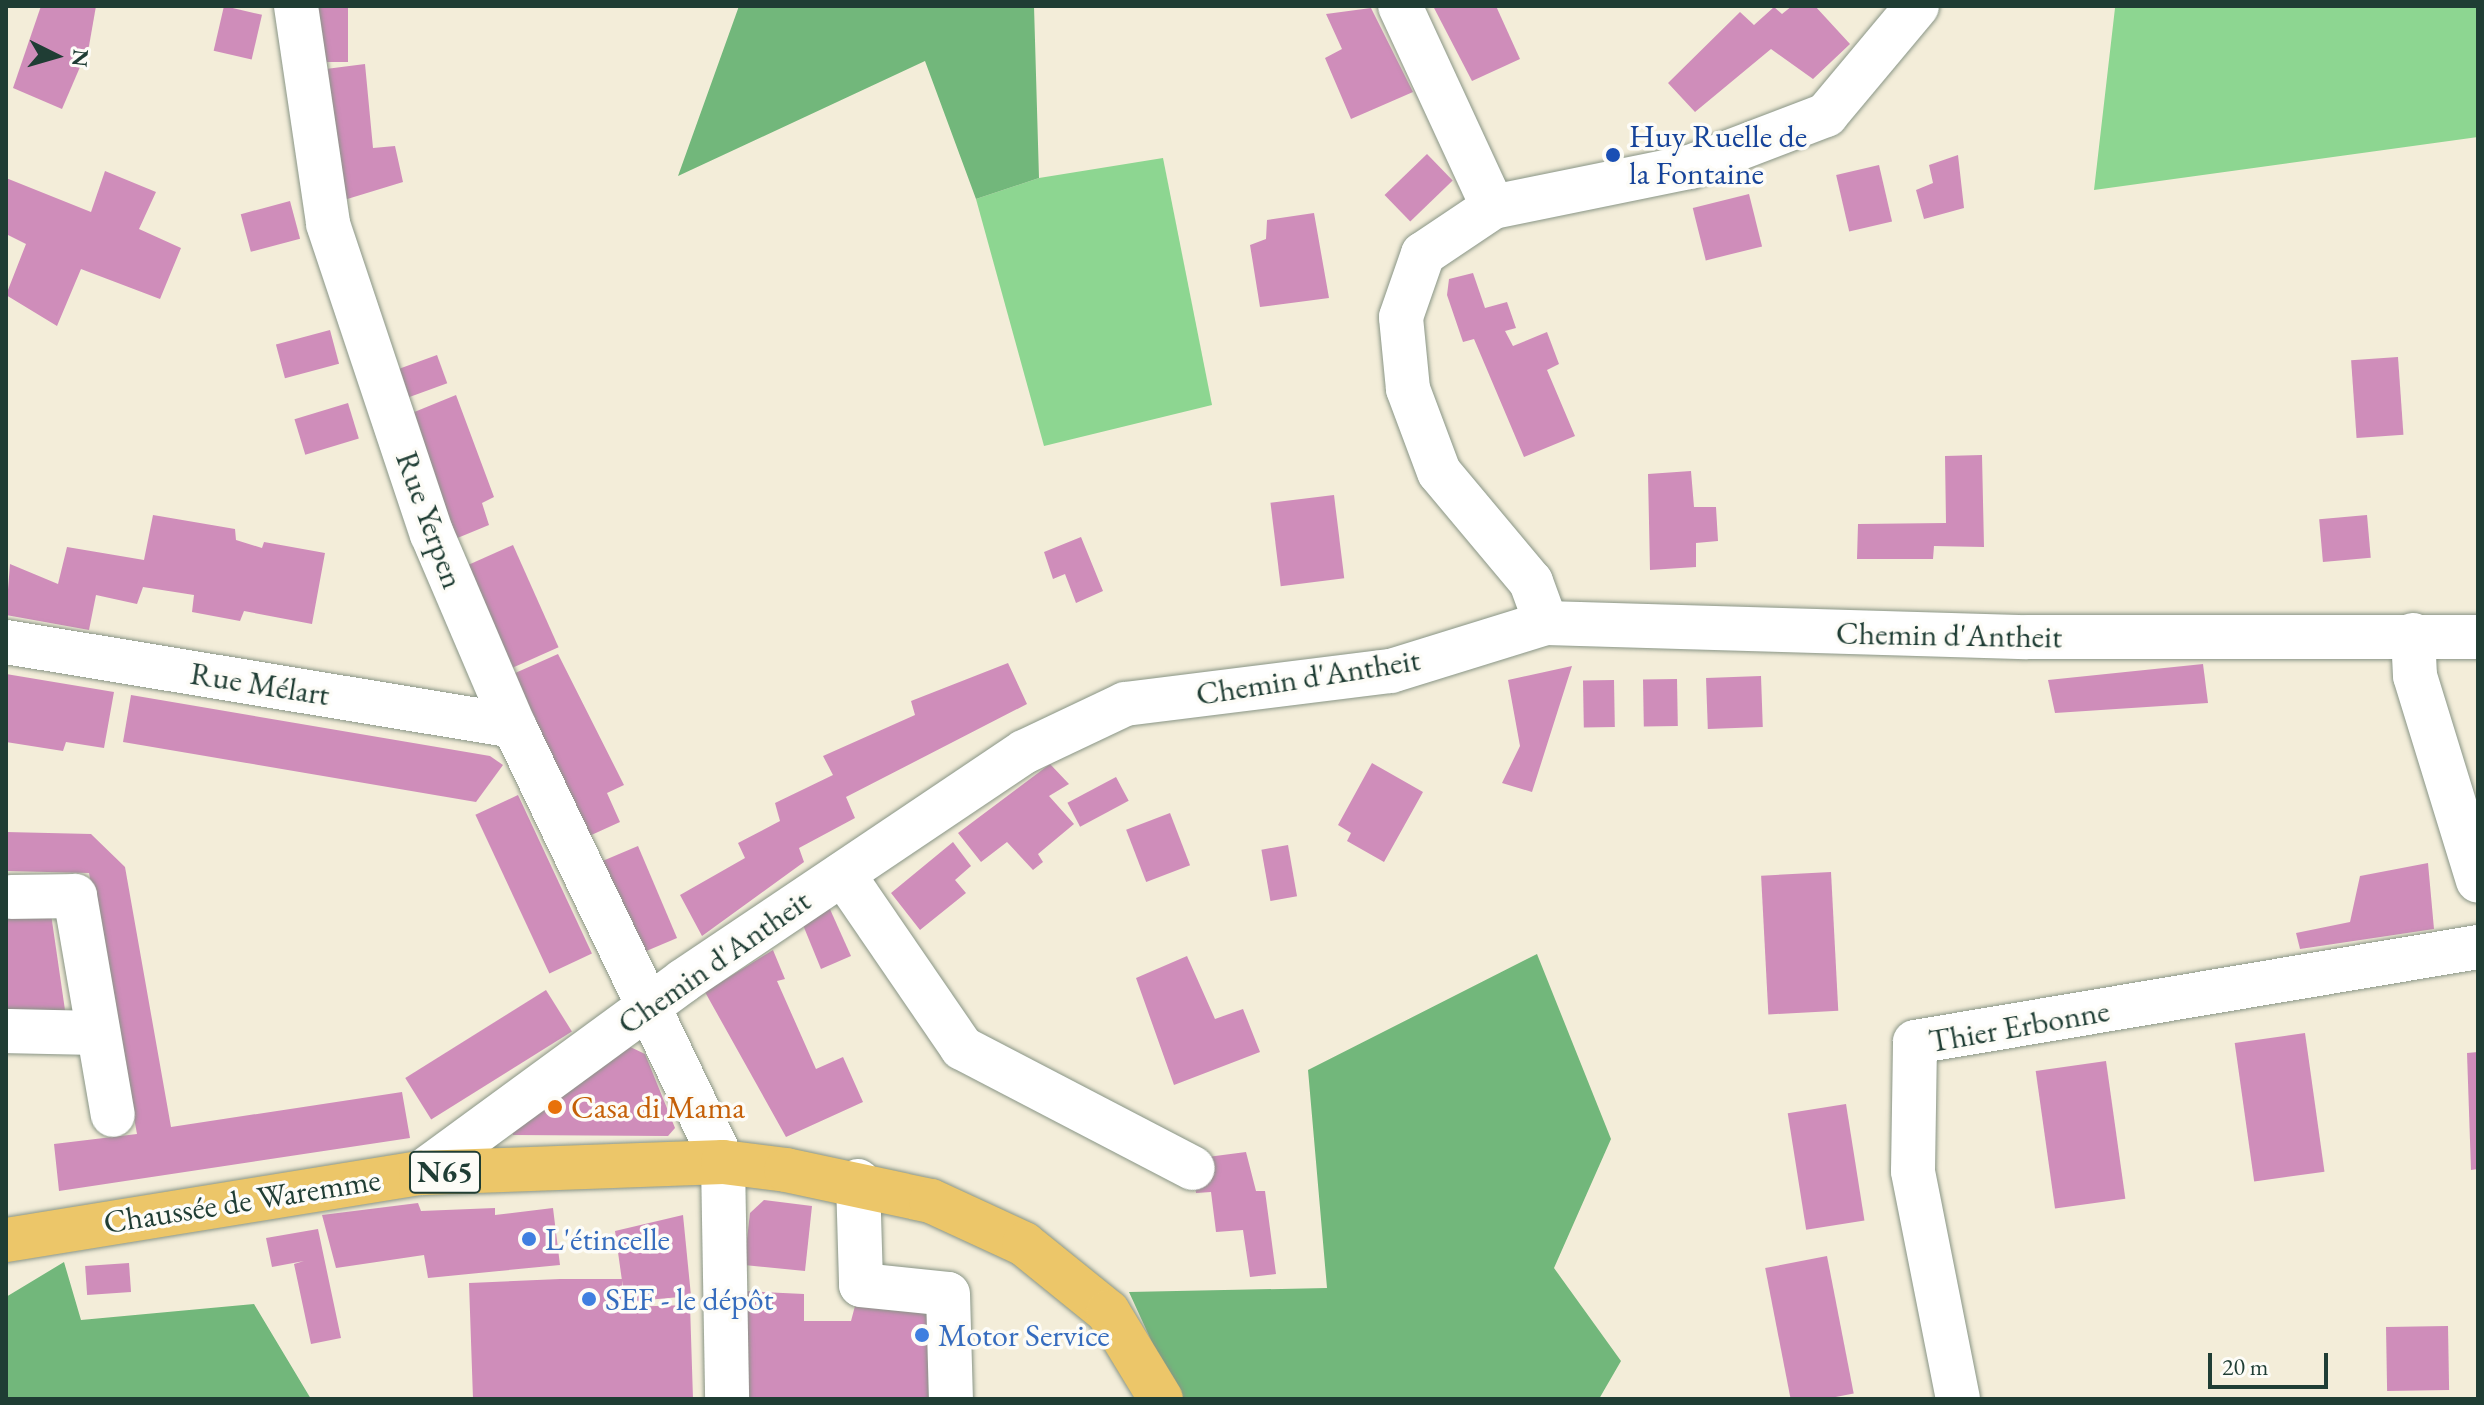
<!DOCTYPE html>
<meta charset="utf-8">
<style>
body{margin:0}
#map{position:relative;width:2484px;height:1405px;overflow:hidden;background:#f3edd9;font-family:"EB Garamond",serif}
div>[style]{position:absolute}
.green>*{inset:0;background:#8dd691}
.forest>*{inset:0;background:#72b77b}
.building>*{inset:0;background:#cf8dba;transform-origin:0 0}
.roads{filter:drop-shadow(0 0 2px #899586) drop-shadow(0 0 2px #899586)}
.minor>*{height:44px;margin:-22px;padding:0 22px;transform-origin:22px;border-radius:22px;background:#fff}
.major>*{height:44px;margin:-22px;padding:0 22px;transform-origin:22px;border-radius:22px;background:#ecc669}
.dots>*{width:22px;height:22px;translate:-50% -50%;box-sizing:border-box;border:4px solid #fdfcf7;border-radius:50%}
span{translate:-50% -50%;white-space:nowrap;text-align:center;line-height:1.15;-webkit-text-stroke:7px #fdfcf7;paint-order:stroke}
.shield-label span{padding:2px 6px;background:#fdfcf7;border:2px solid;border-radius:6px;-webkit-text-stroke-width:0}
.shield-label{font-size:30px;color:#1f3d34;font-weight:700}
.transit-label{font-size:32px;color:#164399}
.left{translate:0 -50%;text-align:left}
.street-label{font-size:32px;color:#1f3d34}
.food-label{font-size:32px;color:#c56008}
.shop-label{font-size:32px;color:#366cbe}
.frame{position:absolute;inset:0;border:8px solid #1f3d34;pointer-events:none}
.north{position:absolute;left:16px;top:16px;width:80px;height:80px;-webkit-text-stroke:6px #fdfcf7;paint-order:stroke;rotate:95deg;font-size:22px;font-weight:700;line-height:32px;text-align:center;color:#1f3d34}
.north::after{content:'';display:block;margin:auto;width:28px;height:36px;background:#1f3d34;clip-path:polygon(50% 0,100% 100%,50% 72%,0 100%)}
.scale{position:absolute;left:2208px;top:1353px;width:120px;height:36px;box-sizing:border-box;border:4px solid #1f3d34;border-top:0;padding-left:10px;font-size:24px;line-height:28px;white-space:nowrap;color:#1f3d34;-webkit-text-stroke:6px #fdfcf7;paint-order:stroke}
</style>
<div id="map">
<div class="green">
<div style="clip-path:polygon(2099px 6px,2478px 6px,2478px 137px,2094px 190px,2115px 8px)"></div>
<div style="clip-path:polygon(1163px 158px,1212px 405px,1044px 446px,976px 199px,1039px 178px)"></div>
</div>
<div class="forest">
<div style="clip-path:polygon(739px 6px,1034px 6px,1039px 178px,976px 199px,925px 61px,678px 176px)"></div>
<div style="clip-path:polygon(1537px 954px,1611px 1139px,1554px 1268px,1621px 1361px,1599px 1399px,1178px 1399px,1129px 1292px,1327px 1288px,1308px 1070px)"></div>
<div style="clip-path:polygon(64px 1262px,81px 1320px,254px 1304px,311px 1399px,6px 1399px,6px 1297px)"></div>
</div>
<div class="building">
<div style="clip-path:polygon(41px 6px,96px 6px,89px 46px,62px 109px,13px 88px)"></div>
<div style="left:224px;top:6px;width:39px;height:46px;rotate:13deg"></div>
<div style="left:314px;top:6px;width:34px;height:56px"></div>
<div style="clip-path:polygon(1433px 6px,1496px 6px,1520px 59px,1472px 81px)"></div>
<div style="clip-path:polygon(1792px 6px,1815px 6px,1850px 44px,1813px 79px,1771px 49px,1695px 112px,1668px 83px,1740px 12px,1754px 25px,1774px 7px,1782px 14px)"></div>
<div style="clip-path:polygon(1371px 8px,1413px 92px,1351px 119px,1325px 58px,1342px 49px,1326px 14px)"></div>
<div style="clip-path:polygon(365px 64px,373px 148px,395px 146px,403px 182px,344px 200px,318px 70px)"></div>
<div style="left:1427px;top:154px;width:37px;height:59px;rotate:46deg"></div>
<div style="clip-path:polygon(1958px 155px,1964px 208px,1924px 219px,1916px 190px,1933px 183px,1929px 165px)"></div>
<div style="left:1879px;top:165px;width:58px;height:44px;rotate:77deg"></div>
<div style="clip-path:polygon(105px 171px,156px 192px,139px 229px,181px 248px,160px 299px,81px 269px,57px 326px,6px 295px,26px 244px,6px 234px,6px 178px,91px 212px)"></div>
<div style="left:1749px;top:194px;width:54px;height:58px;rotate:76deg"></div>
<div style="left:290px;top:201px;width:39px;height:51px;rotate:75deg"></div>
<div style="clip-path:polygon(1314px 213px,1329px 298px,1260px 307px,1250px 245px,1266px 239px,1267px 220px)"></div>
<div style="clip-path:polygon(1473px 273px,1485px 308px,1507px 302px,1516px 328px,1505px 331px,1513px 346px,1547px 332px,1559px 364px,1547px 370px,1575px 436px,1524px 457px,1474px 339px,1463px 342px,1447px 295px,1449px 279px)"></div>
<div style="left:330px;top:330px;width:35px;height:56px;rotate:75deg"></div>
<div style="left:437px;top:355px;width:30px;height:46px;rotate:70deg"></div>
<div style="left:2398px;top:357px;width:78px;height:47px;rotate:86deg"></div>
<div style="clip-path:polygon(456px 395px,494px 497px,482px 503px,489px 525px,455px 539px,407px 415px)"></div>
<div style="left:348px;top:403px;width:37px;height:56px;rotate:73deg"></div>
<div style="clip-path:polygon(1982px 455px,1984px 547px,1934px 546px,1933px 559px,1857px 559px,1858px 524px,1946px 523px,1945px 456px)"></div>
<div style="clip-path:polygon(1691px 471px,1694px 507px,1716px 507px,1718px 541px,1696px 543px,1696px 567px,1650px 570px,1648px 474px)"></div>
<div style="left:1334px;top:495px;width:84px;height:64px;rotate:83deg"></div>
<div style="clip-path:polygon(153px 515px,235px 529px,236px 540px,262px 548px,264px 542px,325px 553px,312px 624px,244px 611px,240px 621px,192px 612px,194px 595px,143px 587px,137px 604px,96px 595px,89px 630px,6px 615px,10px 564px,58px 584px,67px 547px,144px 560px)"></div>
<div style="left:2367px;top:515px;width:43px;height:48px;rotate:85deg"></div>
<div style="clip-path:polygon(1081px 537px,1103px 591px,1076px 603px,1065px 574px,1053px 579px,1044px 552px)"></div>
<div style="left:513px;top:545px;width:112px;height:51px;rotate:66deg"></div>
<div style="clip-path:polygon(558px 654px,624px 785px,607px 793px,620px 822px,587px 837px,513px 674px)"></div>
<div style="clip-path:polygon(1008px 663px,1027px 704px,846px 797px,855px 818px,799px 848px,804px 862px,702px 936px,680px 895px,745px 858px,738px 843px,780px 821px,775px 803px,833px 775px,823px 756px,915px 715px,911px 701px)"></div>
<div style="clip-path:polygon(2203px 664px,2208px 703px,2055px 713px,2048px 680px)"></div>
<div style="clip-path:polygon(1572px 666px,1532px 792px,1502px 783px,1520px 746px,1508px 680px)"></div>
<div style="clip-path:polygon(6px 674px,114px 692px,104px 748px,66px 742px,63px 751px,6px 742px)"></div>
<div style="left:1761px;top:676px;width:51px;height:55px;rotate:88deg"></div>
<div style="left:1677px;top:679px;width:47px;height:34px;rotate:89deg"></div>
<div style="left:1614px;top:680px;width:47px;height:31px;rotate:89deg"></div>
<div style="clip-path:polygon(131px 695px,490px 756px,503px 765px,476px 802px,123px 742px)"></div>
<div style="clip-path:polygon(1372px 763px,1423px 792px,1384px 862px,1347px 841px,1351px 833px,1338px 825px)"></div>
<div style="clip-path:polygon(1050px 764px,1069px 784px,1049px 796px,1074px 824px,1038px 854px,1043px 862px,1033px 870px,1007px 842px,981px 862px,958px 833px)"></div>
<div style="left:1116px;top:777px;width:27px;height:55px;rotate:62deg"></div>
<div style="left:518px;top:795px;width:175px;height:47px;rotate:65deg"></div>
<div style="left:1170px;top:813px;width:56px;height:47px;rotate:69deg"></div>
<div style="clip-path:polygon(6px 832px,91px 834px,125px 867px,171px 1127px,402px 1092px,410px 1138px,59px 1191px,54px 1144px,137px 1134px,89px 873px,6px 871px)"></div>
<div style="clip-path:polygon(953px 842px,971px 866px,955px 880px,966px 893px,920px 930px,891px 893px)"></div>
<div style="left:1288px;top:845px;width:52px;height:27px;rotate:80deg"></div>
<div style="left:638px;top:846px;width:100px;height:43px;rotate:67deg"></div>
<div style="clip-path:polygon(2428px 863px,2434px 929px,2300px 949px,2296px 933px,2350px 922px,2360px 876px)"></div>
<div style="left:1831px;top:872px;width:139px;height:70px;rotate:87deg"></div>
<div style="clip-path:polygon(829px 907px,851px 956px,821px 969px,803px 925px)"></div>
<div style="clip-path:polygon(51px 914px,66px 1017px,6px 1016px,6px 915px)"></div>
<div style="clip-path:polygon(773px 950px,785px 979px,777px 981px,816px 1069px,843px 1057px,863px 1102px,786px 1137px,705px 992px)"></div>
<div style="clip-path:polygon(1187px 956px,1215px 1019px,1243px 1009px,1260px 1052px,1174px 1085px,1136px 978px)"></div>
<div style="left:546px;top:990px;width:49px;height:166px;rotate:58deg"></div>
<div style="left:2305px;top:1033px;width:140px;height:71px;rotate:82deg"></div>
<div style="clip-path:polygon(624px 1044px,645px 1054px,675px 1128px,668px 1136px,513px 1135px,508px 1120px)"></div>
<div style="clip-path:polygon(2478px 1052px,2478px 1169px,2471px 1170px,2467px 1053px)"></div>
<div style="left:2106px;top:1061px;width:139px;height:71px;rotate:82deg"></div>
<div style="left:1846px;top:1104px;width:118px;height:59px;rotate:81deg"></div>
<div style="clip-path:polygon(1246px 1152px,1256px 1191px,1265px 1191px,1276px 1274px,1250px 1277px,1243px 1230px,1216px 1232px,1211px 1192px,1196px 1193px,1192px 1159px)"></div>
<div style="clip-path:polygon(764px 1200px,812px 1206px,805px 1271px,744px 1265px,750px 1213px)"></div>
<div style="clip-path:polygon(418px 1203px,421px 1211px,495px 1208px,495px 1215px,553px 1208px,560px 1265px,428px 1278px,424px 1255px,336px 1268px,322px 1215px)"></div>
<div style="clip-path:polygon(683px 1215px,691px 1296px,625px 1302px,615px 1231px)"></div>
<div style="clip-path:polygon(318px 1229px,341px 1338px,311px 1344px,294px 1264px,304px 1261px,272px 1267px,266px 1238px)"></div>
<div style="left:1827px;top:1256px;width:140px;height:63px;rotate:79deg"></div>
<div style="left:129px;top:1263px;width:29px;height:44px;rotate:86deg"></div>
<div style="clip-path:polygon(560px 1279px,622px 1279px,622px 1307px,690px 1305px,693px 1399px,473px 1399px,469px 1283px)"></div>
<div style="clip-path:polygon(742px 1291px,804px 1294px,804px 1321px,851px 1321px,855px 1306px,930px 1309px,933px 1399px,743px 1399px)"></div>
<div style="left:2448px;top:1326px;width:64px;height:62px;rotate:89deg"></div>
</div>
<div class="roads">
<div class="minor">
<div style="left:296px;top:6px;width:220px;rotate:81.6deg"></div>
<div style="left:328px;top:224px;width:327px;rotate:71.5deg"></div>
<div style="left:432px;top:534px;width:209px;rotate:66.9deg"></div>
<div style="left:514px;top:726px;width:484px;rotate:64.4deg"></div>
<div style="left:723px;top:1162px;width:237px;rotate:89deg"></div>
<div style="left:1400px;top:6px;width:221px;rotate:65.2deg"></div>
<div style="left:1546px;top:623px;width:44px;rotate:-110.1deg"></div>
<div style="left:1531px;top:582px;width:143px;rotate:-129.9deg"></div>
<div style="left:1439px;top:472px;width:89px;rotate:-110.5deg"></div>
<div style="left:1408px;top:389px;width:72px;rotate:-95.6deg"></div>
<div style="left:1401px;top:317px;width:67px;rotate:-70.8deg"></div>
<div style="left:1423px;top:254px;width:84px;rotate:-33.9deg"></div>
<div style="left:1493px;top:207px;width:201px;rotate:-11.5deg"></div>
<div style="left:1690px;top:167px;width:146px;rotate:-20.9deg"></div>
<div style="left:1826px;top:115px;width:142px;rotate:-50.1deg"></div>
<div style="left:2413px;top:635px;width:41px;rotate:87.2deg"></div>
<div style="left:2415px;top:676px;width:214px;rotate:72.9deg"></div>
<div style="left:6px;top:642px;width:515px;rotate:9.39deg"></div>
<div style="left:843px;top:874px;width:211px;rotate:55.6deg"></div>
<div style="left:962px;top:1048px;width:260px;rotate:27.5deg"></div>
<div style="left:11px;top:897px;width:64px;rotate:-0.9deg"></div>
<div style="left:75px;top:896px;width:222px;rotate:80.2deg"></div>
<div style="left:6px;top:1031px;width:92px;rotate:1.2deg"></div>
<div style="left:421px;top:1173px;width:325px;rotate:-36.2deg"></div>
<div style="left:683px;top:981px;width:411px;rotate:-33.9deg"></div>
<div style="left:1024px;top:752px;width:112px;rotate:-25.4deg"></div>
<div style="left:1125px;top:704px;width:268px;rotate:-7.1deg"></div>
<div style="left:1391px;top:671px;width:162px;rotate:-17.2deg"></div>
<div style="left:1546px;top:623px;width:481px;rotate:1.7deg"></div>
<div style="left:2027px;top:637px;width:451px"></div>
<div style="left:858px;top:1181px;width:104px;rotate:88.3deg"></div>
<div style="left:861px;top:1285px;width:87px;rotate:5.9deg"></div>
<div style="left:948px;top:1294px;width:105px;rotate:88.4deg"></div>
<div style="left:1958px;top:1399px;width:232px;rotate:-101.2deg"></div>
<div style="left:1913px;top:1171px;width:129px;rotate:-89.1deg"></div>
<div style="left:1915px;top:1042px;width:571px;rotate:-9.58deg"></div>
</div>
<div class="major">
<div style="left:6px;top:1240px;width:420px;rotate:-9.2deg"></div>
<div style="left:421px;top:1173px;width:302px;rotate:-2.1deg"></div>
<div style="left:723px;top:1162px;width:64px;rotate:7.2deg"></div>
<div style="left:786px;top:1170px;width:148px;rotate:12.1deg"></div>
<div style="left:931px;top:1201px;width:102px;rotate:24.8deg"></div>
<div style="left:1024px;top:1244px;width:108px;rotate:39deg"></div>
<div style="left:1108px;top:1312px;width:102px;rotate:58.7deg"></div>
</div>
</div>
<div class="dots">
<div style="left:1613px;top:155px;background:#1a4fb4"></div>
<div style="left:555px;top:1107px;background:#e8710a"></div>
<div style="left:529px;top:1239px;background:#3f7fe0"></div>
<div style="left:589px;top:1299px;background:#3f7fe0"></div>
<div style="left:922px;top:1335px;background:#3f7fe0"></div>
</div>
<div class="shield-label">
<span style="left:445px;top:1172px">N65</span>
</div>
<div class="transit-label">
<span class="left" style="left:1629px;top:155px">Huy Ruelle de<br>la Fontaine</span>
</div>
<div class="street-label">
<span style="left:430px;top:520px;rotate:70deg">Rue Yerpen</span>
<span style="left:1949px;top:635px;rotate:1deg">Chemin d'Antheit</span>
<span style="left:1308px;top:677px;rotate:-9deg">Chemin d'Antheit</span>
<span style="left:260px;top:684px;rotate:9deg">Rue Mélart</span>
<span style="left:714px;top:962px;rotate:-35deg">Chemin d'Antheit</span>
<span style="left:2019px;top:1026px;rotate:-10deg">Thier Erbonne</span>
<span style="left:242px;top:1201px;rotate:-9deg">Chaussée de Waremme</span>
</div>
<div class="food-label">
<span class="left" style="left:571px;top:1107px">Casa di Mama</span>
</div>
<div class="shop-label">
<span class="left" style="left:545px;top:1239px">L'étincelle</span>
<span class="left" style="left:605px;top:1299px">SEF - le dépôt</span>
<span class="left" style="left:938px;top:1335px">Motor Service</span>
</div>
<div class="frame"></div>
<div class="north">N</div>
<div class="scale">20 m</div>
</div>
